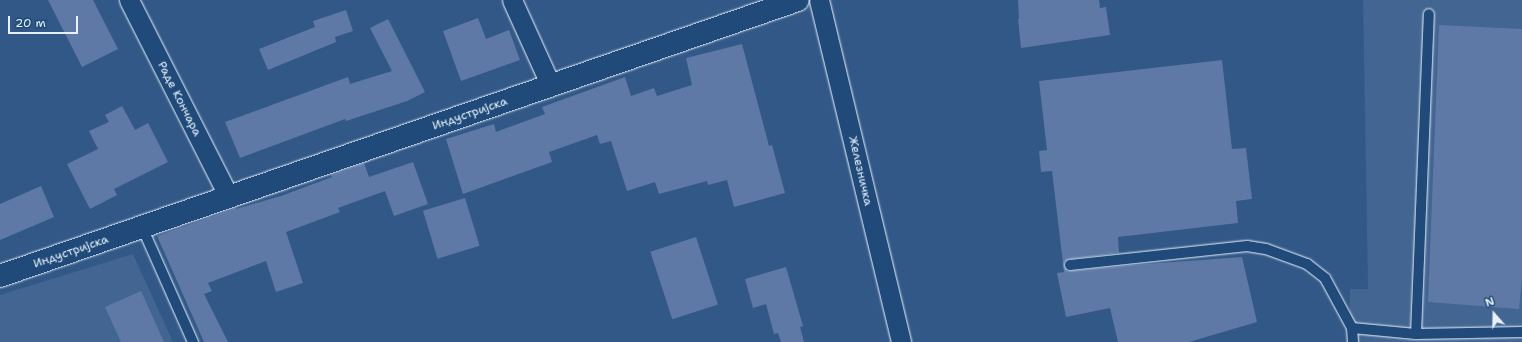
<!DOCTYPE html>
<meta charset="utf-8">
<style>
body{margin:0}
#map{position:relative;width:1522px;height:342px;overflow:hidden;background:#325887;font-family:"Shantell Sans",sans-serif}
div>[style]{position:absolute}
.built>*{inset:0;background:#426592}
.building>*{inset:0;background:#5e79a6;transform-origin:0 0}
.roads{filter:drop-shadow(0 0 1px #e8f1f8) drop-shadow(0 0 1px #e8f1f8)}
.lane>*{height:10px;margin:-5px;padding:0 5px;transform-origin:5px;border-radius:5px;background:#1f4a7a}
.street>*{height:19px;margin:-9.5px;padding:0 9.5px;transform-origin:9.5px;border-radius:9.5px;background:#1f4a7a}
.secondary>*{height:22px;margin:-11px;padding:0 11px;transform-origin:11px;border-radius:11px;background:#1f4a7a}
span{translate:-50% -50%;white-space:nowrap;text-align:center;line-height:1.15;-webkit-text-stroke:3.5px #1f4a7a;paint-order:stroke}
.street-label{font-size:12px;color:#e8f1f8}
.north{position:absolute;left:1474px;top:294px;width:40px;height:40px;-webkit-text-stroke:3px #1f4a7a;paint-order:stroke;rotate:340deg;font-size:11px;font-weight:700;line-height:16px;text-align:center;color:#e8f1f8}
.north::after{content:'';display:block;margin:auto;width:14px;height:18px;background:#e8f1f8;clip-path:polygon(50% 0,100% 100%,50% 72%,0 100%)}
.scale{position:absolute;left:8px;top:16px;width:70px;height:18px;box-sizing:border-box;border:2px solid #e8f1f8;border-top:0;padding-left:5px;font-size:12px;line-height:14px;white-space:nowrap;color:#e8f1f8;-webkit-text-stroke:3px #1f4a7a;paint-order:stroke}
</style>
<div id="map">
<div class="built">
<div style="clip-path:polygon(1363px 0,1522px 0,1522px 342px,1349px 342px,1350px 289px,1368px 289px)"></div>
<div style="clip-path:polygon(133px 254px,173px 342px,0 342px,0 295px)"></div>
</div>
<div class="building">
<div style="clip-path:polygon(48px 0,93px 0,118px 49px,82px 67px)"></div>
<div style="clip-path:polygon(1018px 0,1099px 0,1100px 8px,1106px 7px,1110px 35px,1021px 48px,1018px 19px,1019px 19px)"></div>
<div style="clip-path:polygon(346px 10px,353px 31px,335px 37px,336px 42px,268px 70px,259px 49px,315px 27px,313px 21px)"></div>
<div style="clip-path:polygon(478px 18px,486px 39px,509px 30px,520px 60px,461px 81px,443px 31px)"></div>
<div style="clip-path:polygon(388px 19px,425px 92px,407px 101px,346px 121px,345px 119px,240px 158px,225px 122px,348px 77px,350px 84px,392px 71px,370px 28px)"></div>
<div style="clip-path:polygon(1439px 25px,1522px 29px,1522px 278px,1519px 309px,1428px 302px)"></div>
<div style="clip-path:polygon(742px 44px,769px 146px,772px 145px,785px 193px,734px 207px,727px 180px,708px 185px,707px 181px,659px 194px,655px 182px,627px 191px,611px 141px,600px 144px,597px 135px,549px 152px,552px 162px,463px 194px,446px 139px,494px 124px,496px 132px,545px 114px,542px 107px,625px 77px,631px 96px,654px 88px,657px 96px,692px 85px,686px 58px)"></div>
<div style="clip-path:polygon(1222px 60px,1232px 149px,1246px 148px,1252px 199px,1236px 201px,1238px 223px,1118px 237px,1119px 253px,1069px 259px,1064px 262px,1064px 266px,1067px 271px,1071px 271px,1133px 265px,1242px 257px,1257px 322px,1189px 342px,1118px 342px,1110px 308px,1066px 317px,1057px 273px,1064px 272px,1052px 171px,1041px 172px,1039px 151px,1047px 150px,1039px 81px)"></div>
<div style="clip-path:polygon(122px 106px,135px 130px,148px 123px,168px 162px,114px 189px,117px 195px,90px 209px,67px 164px,98px 149px,89px 131px,109px 122px,105px 115px)"></div>
<div style="clip-path:polygon(413px 162px,428px 204px,394px 216px,385px 191px,338px 208px,340px 212px,286px 232px,303px 283px,276px 292px,266px 261px,208px 283px,212px 291px,204px 294px,228px 342px,204px 342px,157px 236px,236px 208px,236px 209px,281px 196px,332px 177px,331px 175px,364px 163px,369px 177px)"></div>
<div style="clip-path:polygon(41px 186px,54px 217px,0 240px,0 204px)"></div>
<div style="left:465px;top:198px;width:50px;height:44px;rotate:73deg"></div>
<div style="left:696px;top:237px;width:71px;height:48px;rotate:72deg"></div>
<div style="clip-path:polygon(786px 267px,803px 326px,800px 327px,804px 342px,781px 342px,778px 333px,774px 334px,766px 304px,753px 308px,745px 279px)"></div>
<div style="clip-path:polygon(141px 291px,164px 342px,121px 342px,105px 307px)"></div>
</div>
<div class="roads">
<div class="lane">
<div style="left:142px;top:227px;width:126px;rotate:66.1deg"></div>
<div style="left:1070px;top:265px;width:178px;rotate:-6.1deg"></div>
<div style="left:1247px;top:246px;width:19px;rotate:9deg"></div>
<div style="left:1266px;top:249px;width:44px;rotate:20.1deg"></div>
<div style="left:1307px;top:264px;width:23px;rotate:38deg"></div>
<div style="left:1325px;top:278px;width:57px;rotate:61.6deg"></div>
<div style="left:1352px;top:328px;width:14px;rotate:86deg"></div>
<div style="left:1352px;top:328px;width:64px;rotate:5.4deg"></div>
<div style="left:1416px;top:334px;width:106px;rotate:-1.1deg"></div>
<div style="left:1416px;top:334px;width:320px;rotate:-87.7deg"></div>
</div>
<div class="street">
<div style="left:129px;top:0;width:221px;rotate:63.1deg"></div>
<div style="left:512px;top:0;width:94px;rotate:65.6deg"></div>
<div style="left:819px;top:0;width:352px;rotate:76.5deg"></div>
</div>
<div class="secondary">
<div style="left:0;top:276px;width:844px;rotate:-19.08deg"></div>
</div>
</div>
<div class="street-label">
<span style="left:179px;top:99px;rotate:63deg">Раде Кончара</span>
<span style="left:470px;top:114px;rotate:-19deg">Индустријска</span>
<span style="left:860px;top:171px;rotate:77deg">Железничка</span>
<span style="left:71px;top:252px;rotate:-19deg">Индустријска</span>
</div>
<div class="north">N</div>
<div class="scale">20 m</div>
</div>
